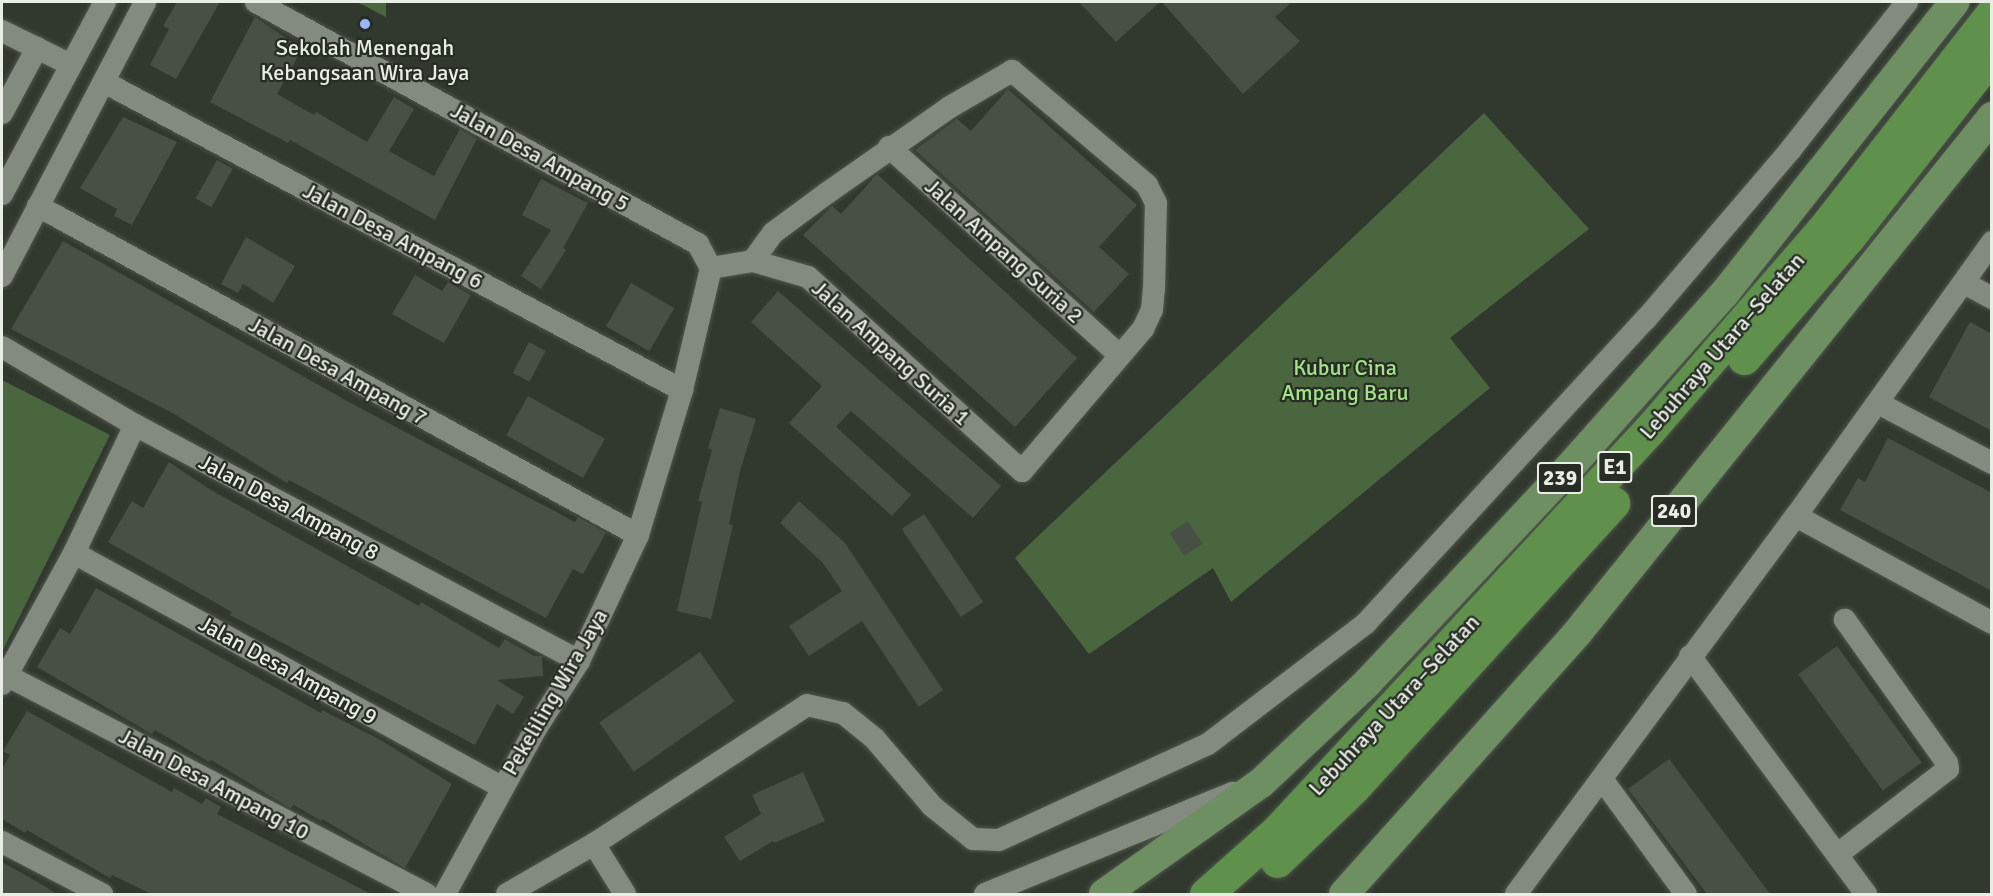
<!DOCTYPE html>
<meta charset="utf-8">
<style>
body{margin:0}
#map{position:relative;width:1993px;height:896px;overflow:hidden;background:#31382e;font-family:Signika,sans-serif}
div>[style]{position:absolute}
.green>*{inset:0;background:#4a663e}
.building>*{inset:0;background:#485045;transform-origin:0 0}
.roads{filter:drop-shadow(0 0 2px #4e554c) drop-shadow(0 0 2px #4e554c)}
.minor>*{height:22px;margin:-11px;padding:0 11px;transform-origin:11px;border-radius:11px;background:#838b80}
.major>*{height:30px;margin:-15px;padding:0 15px;transform-origin:15px;border-radius:15px;background:#6e8f61}
.highway>*{height:33px;margin:-16.5px;padding:0 16.5px;transform-origin:16.5px;border-radius:16.5px;background:#60914c}
.dots>*{width:16px;height:16px;translate:-50% -50%;box-sizing:border-box;border:3px solid #272d24;border-radius:50%}
span{translate:-50% -50%;white-space:nowrap;text-align:center;line-height:1.15;-webkit-text-stroke:4.5px #272d24;paint-order:stroke}
.shield-label span{padding:2px 4px;background:#272d24;border:2px solid;border-radius:4px;-webkit-text-stroke-width:0}
.shield-label{font-size:21px;color:#e8ede6;font-weight:700}
.poi-label{font-size:22px;color:#e8ede6}
.street-label{font-size:22px;color:#e8ede6}
.park-label{font-size:22px;color:#a1e386}
.frame{position:absolute;inset:0;border:3px solid #e8ede6;pointer-events:none}
</style>
<div id="map">
<div class="green">
<div style="clip-path:polygon(357px 2px,386px 2px,386px 17px)"></div>
<div style="clip-path:polygon(1484px 113px,1589px 229px,1450px 338px,1490px 388px,1231px 602px,1213px 568px,1089px 654px,1015px 558px)"></div>
<div style="clip-path:polygon(2px 380px,110px 435px,2px 652px)"></div>
</div>
<div class="building">
<div style="clip-path:polygon(177px 2px,220px 2px,176px 79px,150px 65px,169px 29px,163px 26px)"></div>
<div style="clip-path:polygon(1079px 2px,1160px 2px,1116px 42px)"></div>
<div style="clip-path:polygon(1162px 2px,1292px 2px,1275px 17px,1300px 41px,1243px 94px)"></div>
<div style="clip-path:polygon(255px 17px,302px 49px,277px 94px,314px 115px,316px 112px,367px 142px,394px 97px,414px 109px,389px 151px,434px 176px,460px 129px,477px 139px,435px 220px,290px 140px,288px 143px,210px 102px)"></div>
<div style="clip-path:polygon(1008px 89px,1137px 205px,1099px 247px,1129px 274px,1094px 312px,915px 150px,957px 119px,971px 131px)"></div>
<div style="clip-path:polygon(123px 117px,177px 142px,132px 225px,114px 216px,117px 209px,80px 188px)"></div>
<div style="left:217px;top:160px;width:18px;height:44px;rotate:29deg"></div>
<div style="clip-path:polygon(877px 174px,1077px 358px,1015px 427px,803px 235px,832px 206px,841px 214px)"></div>
<div style="clip-path:polygon(541px 179px,588px 203px,563px 248px,566px 250px,541px 289px,521px 276px,551px 230px,522px 215px)"></div>
<div style="clip-path:polygon(246px 237px,295px 266px,273px 303px,243px 284px,238px 293px,221px 284px)"></div>
<div style="clip-path:polygon(63px 241px,347px 401px,575px 522px,578px 517px,606px 533px,583px 574px,573px 569px,546px 618px,289px 480px,287px 483px,174px 414px,11px 329px)"></div>
<div style="clip-path:polygon(415px 275px,442px 291px,448px 282px,471px 295px,444px 343px,392px 314px)"></div>
<div style="left:631px;top:283px;width:50px;height:50px;rotate:30deg"></div>
<div style="clip-path:polygon(778px 291px,1001px 486px,973px 518px,851px 411px,836px 427px,911px 495px,892px 516px,789px 423px,822px 386px,751px 322px)"></div>
<div style="clip-path:polygon(1970px 322px,1992px 334px,1992px 431px,1929px 397px)"></div>
<div style="left:529px;top:342px;width:19px;height:35px;rotate:28deg"></div>
<div style="left:528px;top:396px;width:88px;height:45px;rotate:29deg"></div>
<div style="clip-path:polygon(720px 408px,756px 419px,740px 471px,729px 524px,733px 525px,711px 619px,677px 611px,702px 502px,698px 501px,712px 450px,708px 448px)"></div>
<div style="clip-path:polygon(1888px 438px,1992px 493px,1992px 591px,1840px 510px,1858px 478px,1865px 482px)"></div>
<div style="clip-path:polygon(169px 462px,211px 490px,419px 606px,421px 602px,499px 648px,505px 639px,534px 656px,542px 656px,543px 676px,497px 680px,524px 697px,513px 714px,497px 704px,475px 745px,230px 615px,232px 612px,108px 542px,132px 501px,143px 508px)"></div>
<div style="clip-path:polygon(799px 501px,845px 543px,943px 690px,919px 707px,862px 621px,809px 656px,789px 626px,842px 591px,823px 563px,780px 523px)"></div>
<div style="left:924px;top:514px;width:106px;height:27px;rotate:56deg"></div>
<div style="left:1188px;top:521px;width:27px;height:22px;rotate:57deg"></div>
<div style="clip-path:polygon(96px 588px,321px 713px,322px 710px,379px 739px,452px 784px,405px 868px,322px 819px,321px 821px,294px 805px,290px 808px,211px 760px,209px 762px,155px 730px,152px 734px,37px 667px,60px 628px,70px 634px)"></div>
<div style="left:1837px;top:646px;width:144px;height:48px;rotate:54deg"></div>
<div style="left:700px;top:652px;width:60px;height:123px;rotate:55deg"></div>
<div style="clip-path:polygon(27px 711px,172px 792px,174px 788px,202px 804px,206px 798px,221px 807px,217px 814px,371px 894px,151px 894px,112px 875px,110px 878px,27px 830px,25px 833px,2px 819px,2px 769px,10px 755px,3px 751px)"></div>
<div style="clip-path:polygon(1669px 759px,1770px 894px,1707px 894px,1628px 789px)"></div>
<div style="clip-path:polygon(803px 772px,825px 821px,774px 843px,773px 841px,740px 861px,724px 837px,761px 814px,752px 795px)"></div>
<div style="clip-path:polygon(2px 862px,36px 881px,57px 894px,2px 894px)"></div>
</div>
<div class="roads">
<div class="minor">
<div style="left:256px;top:2px;width:504px;rotate:28.7deg"></div>
<div style="left:698px;top:244px;width:27px;rotate:62deg"></div>
<div style="left:711px;top:268px;width:125px;rotate:103.4deg"></div>
<div style="left:682px;top:390px;width:152px;rotate:106.9deg"></div>
<div style="left:638px;top:535px;width:139px;rotate:115.1deg"></div>
<div style="left:579px;top:661px;width:82px;rotate:122.5deg"></div>
<div style="left:535px;top:730px;width:187px;rotate:118.8deg"></div>
<div style="left:2px;top:31px;width:77px;rotate:26.2deg"></div>
<div style="left:104px;top:82px;width:655px;rotate:28.05deg"></div>
<div style="left:2px;top:113px;width:74px;rotate:-61.7deg"></div>
<div style="left:889px;top:147px;width:309px;rotate:42.1deg"></div>
<div style="left:2px;top:194px;width:218px;rotate:-61.8deg"></div>
<div style="left:38px;top:206px;width:684px;rotate:28.74deg"></div>
<div style="left:711px;top:268px;width:43px;rotate:-9.5deg"></div>
<div style="left:753px;top:261px;width:57px;rotate:16.2deg"></div>
<div style="left:808px;top:277px;width:289px;rotate:42.2deg"></div>
<div style="left:1022px;top:471px;width:187px;rotate:-49.6deg"></div>
<div style="left:1143px;top:329px;width:21px;rotate:-65deg"></div>
<div style="left:1152px;top:310px;width:21px;rotate:-85deg"></div>
<div style="left:1154px;top:289px;width:86px;rotate:-88.7deg"></div>
<div style="left:1156px;top:203px;width:20px;rotate:-117deg"></div>
<div style="left:1147px;top:185px;width:177px;rotate:-139.8deg"></div>
<div style="left:1012px;top:71px;width:72px;rotate:149.9deg"></div>
<div style="left:950px;top:107px;width:150px;rotate:145deg"></div>
<div style="left:827px;top:193px;width:67px;rotate:143.5deg"></div>
<div style="left:773px;top:233px;width:34px;rotate:126deg"></div>
<div style="left:2px;top:276px;width:309px;rotate:-62.4deg"></div>
<div style="left:1964px;top:283px;width:32px;rotate:28deg"></div>
<div style="left:2px;top:347px;width:154px;rotate:30.4deg"></div>
<div style="left:135px;top:425px;width:503px;rotate:27.99deg"></div>
<div style="left:1878px;top:403px;width:129px;rotate:27.8deg"></div>
<div style="left:1796px;top:516px;width:223px;rotate:28.6deg"></div>
<div style="left:74px;top:553px;width:488px;rotate:28.7deg"></div>
<div style="left:1690px;top:656px;width:296px;rotate:53.5deg"></div>
<div style="left:2px;top:673px;width:478px;rotate:27.5deg"></div>
<div style="left:2px;top:684px;width:149px;rotate:-61.2deg"></div>
<div style="left:74px;top:553px;width:142px;rotate:-64.5deg"></div>
<div style="left:1602px;top:779px;width:142px;rotate:53.9deg"></div>
<div style="left:2px;top:842px;width:113px;rotate:27.5deg"></div>
<div style="left:594px;top:844px;width:59px;rotate:58.2deg"></div>
<div style="left:1838px;top:854px;width:139px;rotate:-37.7deg"></div>
<div style="left:1948px;top:769px;width:6px;rotate:-99deg"></div>
<div style="left:1947px;top:763px;width:176px;rotate:-125.5deg"></div>
<div style="left:507px;top:894px;width:100px;rotate:-29.9deg"></div>
<div style="left:594px;top:844px;width:254px;rotate:-33.1deg"></div>
<div style="left:807px;top:705px;width:37px;rotate:13deg"></div>
<div style="left:843px;top:713px;width:40px;rotate:39deg"></div>
<div style="left:874px;top:738px;width:89px;rotate:49.5deg"></div>
<div style="left:932px;top:806px;width:53px;rotate:38.8deg"></div>
<div style="left:973px;top:839px;width:26px;rotate:2deg"></div>
<div style="left:999px;top:840px;width:230px;rotate:-24.7deg"></div>
<div style="left:1208px;top:744px;width:199px;rotate:-37.4deg"></div>
<div style="left:1366px;top:623px;width:413px;rotate:-47.4deg"></div>
<div style="left:1646px;top:319px;width:223px;rotate:-49.5deg"></div>
<div style="left:1791px;top:149px;width:187px;rotate:-51.7deg"></div>
<div style="left:985px;top:894px;width:268px;rotate:-22.2deg"></div>
<div style="left:1516px;top:894px;width:470px;rotate:-53.5deg"></div>
<div style="left:1796px;top:516px;width:337px;rotate:-54.4deg"></div>
</div>
<div class="major">
<div style="left:1104px;top:894px;width:192px;rotate:-35.3deg"></div>
<div style="left:1261px;top:783px;width:146px;rotate:-43.3deg"></div>
<div style="left:1367px;top:683px;width:292px;rotate:-46.8deg"></div>
<div style="left:1567px;top:470px;width:236px;rotate:-48.3deg"></div>
<div style="left:1724px;top:294px;width:372px;rotate:-51.7deg"></div>
<div style="left:1344px;top:894px;width:351px;rotate:-48.2deg"></div>
<div style="left:1578px;top:632px;width:661px;rotate:-51.2deg"></div>
</div>
<div class="highway">
<div style="left:1744px;top:358px;width:159px;rotate:-49.1deg"></div>
<div style="left:1848px;top:238px;width:233px;rotate:-51.8deg"></div>
<div style="left:1277px;top:861px;width:105px;rotate:-43.8deg"></div>
<div style="left:1353px;top:788px;width:386px;rotate:-47.6deg"></div>
<div style="left:1206px;top:894px;width:96px;rotate:-41.6deg"></div>
<div style="left:1278px;top:830px;width:547px;rotate:-47.15deg"></div>
<div style="left:1650px;top:429px;width:274px;rotate:-49.1deg"></div>
<div style="left:1829px;top:222px;width:265px;rotate:-52deg"></div>
</div>
</div>
<div class="dots">
<div style="left:365px;top:24px;background:#98b5fd"></div>
</div>
<div class="shield-label">
<span style="left:1615px;top:467px">E1</span>
<span style="left:1560px;top:478px">239</span>
<span style="left:1674px;top:511px">240</span>
</div>
<div class="poi-label">
<span style="left:365px;top:60px">Sekolah Menengah<br>Kebangsaan Wira Jaya</span>
</div>
<div class="street-label">
<span style="left:540px;top:157px;rotate:29deg">Jalan Desa Ampang 5</span>
<span style="left:393px;top:236px;rotate:28deg">Jalan Desa Ampang 6</span>
<span style="left:1004px;top:251px;rotate:42deg">Jalan Ampang Suria 2</span>
<span style="left:1722px;top:346px;rotate:-49deg">Lebuhraya Utara–Selatan</span>
<span style="left:891px;top:353px;rotate:42deg">Jalan Ampang Suria 1</span>
<span style="left:338px;top:371px;rotate:29deg">Jalan Desa Ampang 7</span>
<span style="left:289px;top:507px;rotate:28deg">Jalan Desa Ampang 8</span>
<span style="left:288px;top:670px;rotate:29deg">Jalan Desa Ampang 9</span>
<span style="left:555px;top:692px;rotate:-60deg">Pekeliling Wira Jaya</span>
<span style="left:1394px;top:705px;rotate:-47deg">Lebuhraya Utara–Selatan</span>
<span style="left:214px;top:784px;rotate:28deg">Jalan Desa Ampang 10</span>
</div>
<div class="park-label">
<span style="left:1345px;top:380px">Kubur Cina<br>Ampang Baru</span>
</div>
<div class="frame"></div>
</div>
